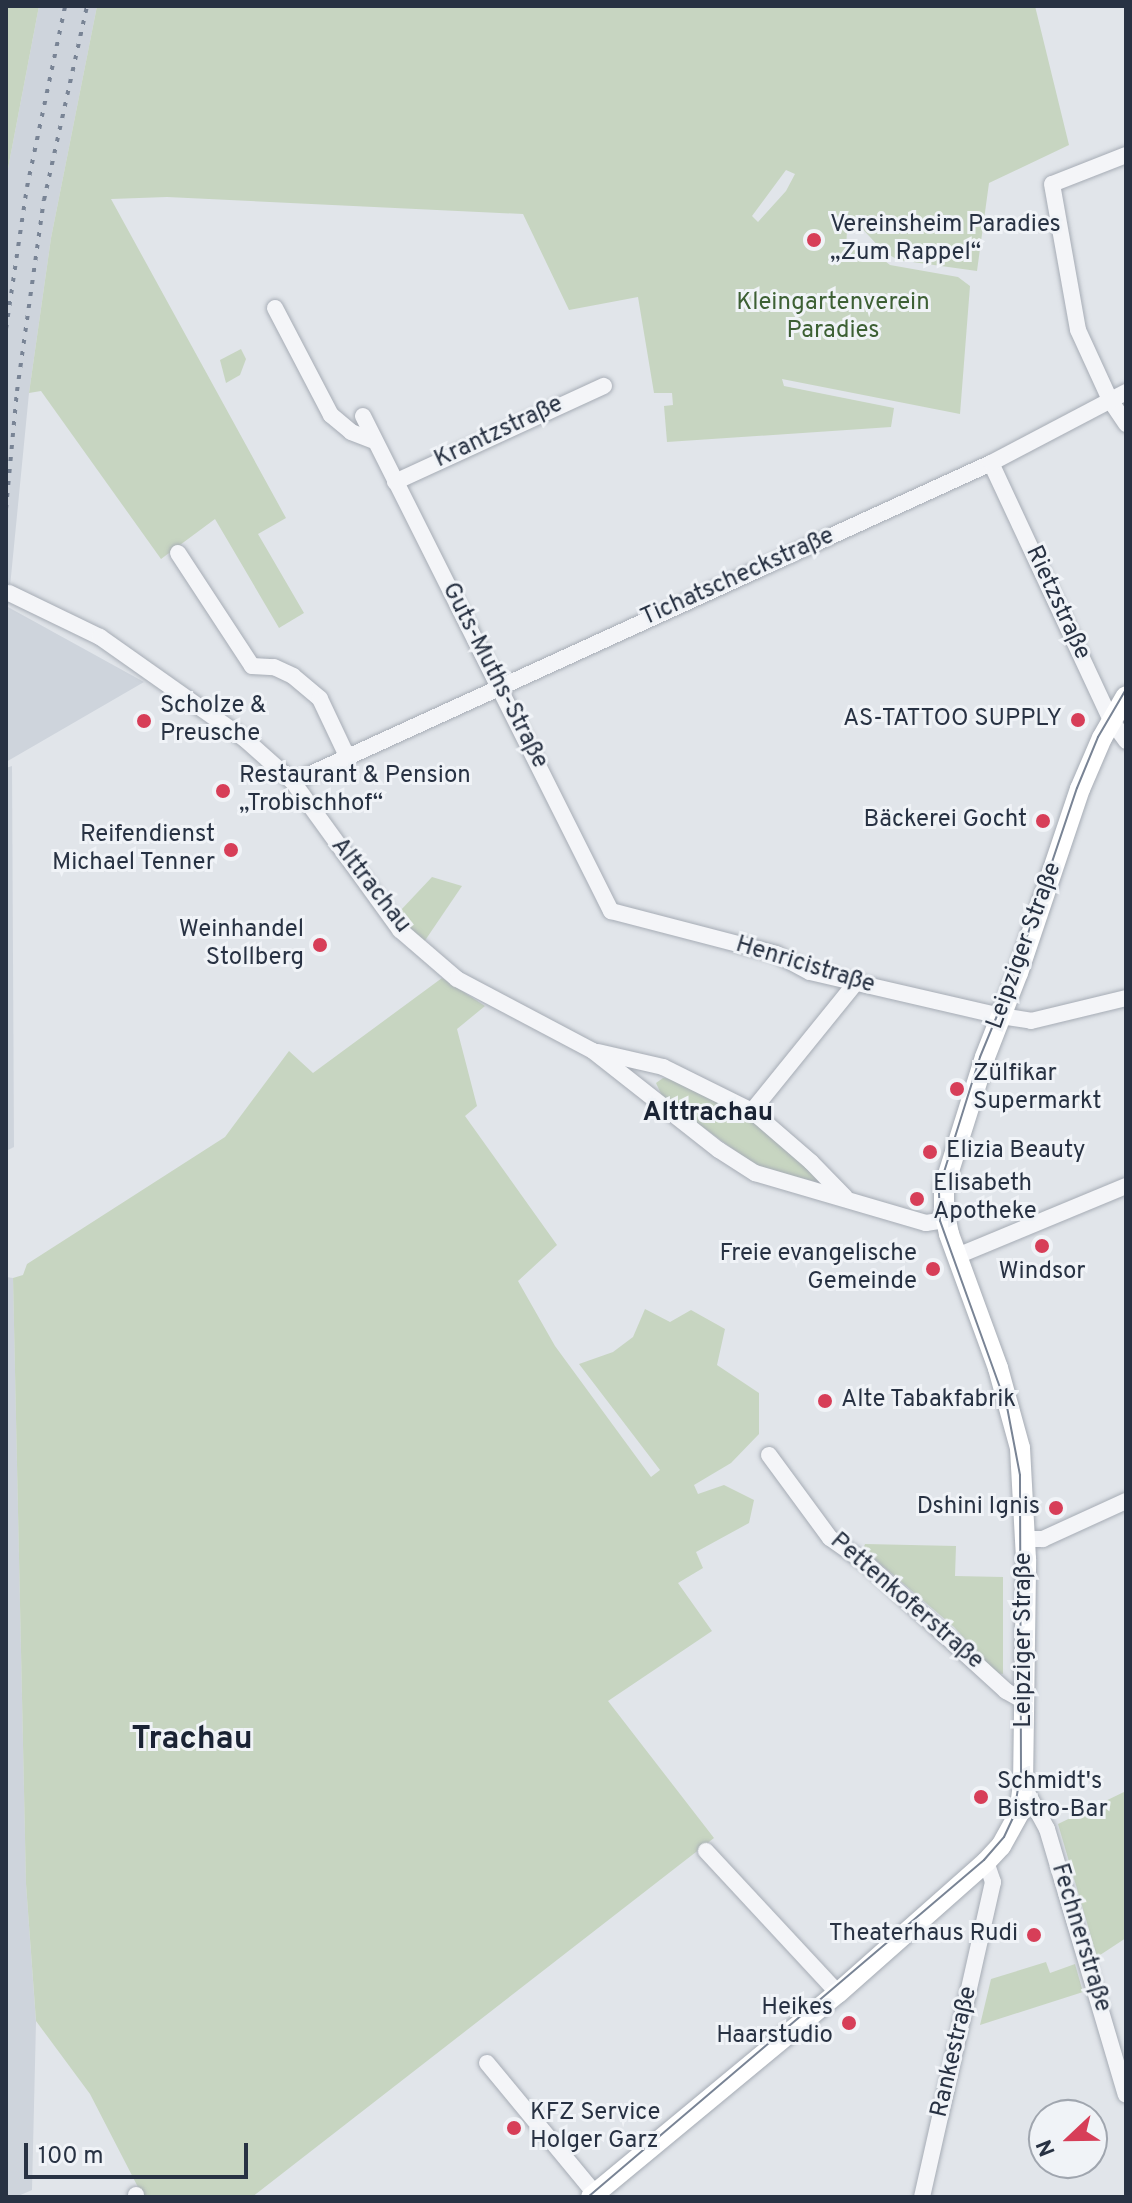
<!DOCTYPE html>
<meta charset="utf-8">
<style>
body{margin:0}
#map{position:relative;width:1132px;height:2203px;overflow:hidden;background:#e1e5ea;font-family:Overpass,sans-serif}
div>[style]{position:absolute}
.built>*{inset:0;background:#ced4dc}
.green>*{inset:0;background:#c7d5c1}
.roads{filter:drop-shadow(0 0 2px #a6acb5) drop-shadow(0 0 2px #a6acb5)}
.minor>*{height:16px;margin:-8px;padding:0 8px;transform-origin:8px;border-radius:8px;background:#f4f5f8}
.major>*{height:20px;margin:-10px;padding:0 10px;transform-origin:10px;border-radius:10px;background:#fff}
.tram>*{height:2px;margin:-1px;padding:0 1px;transform-origin:1px;border-radius:1px;background:#798495}
.rail>*{height:4px;margin-top:-2px;transform-origin:0;background:repeating-linear-gradient(90deg,#798495 0 4px,transparent 0 12px)}
.dots>*{width:22px;height:22px;translate:-50% -50%;box-sizing:border-box;border:4px solid #f0f3f7;border-radius:50%}
span{translate:-50% -50%;white-space:nowrap;text-align:center;line-height:1.15;-webkit-text-stroke:6px #f0f3f7;paint-order:stroke}
.poi-label{font-size:24px;color:#283243}
.left{translate:0 -50%;text-align:left}
.right{translate:-100% -50%;text-align:right}
.park-label{font-size:24px;color:#3d6034}
.street-label{font-size:24px;color:#283243}
.neighbourhood-label{font-size:26px;color:#1a2334;font-weight:700}
.district-label{font-size:32px;color:#1a2334;font-weight:700}
.frame{position:absolute;inset:0;border:8px solid #283243;pointer-events:none}
.north{position:absolute;left:1028px;top:2099px;width:80px;height:80px;box-sizing:border-box;background:#f0f3f7;border:2px solid #a0a6af;border-radius:50%;rotate:248deg;font-size:22px;font-weight:700;line-height:32px;text-align:center;color:#283243}
.north::after{content:'';display:block;margin:auto;width:28px;height:36px;background:#d73e58;clip-path:polygon(50% 0,100% 100%,50% 72%,0 100%)}
.scale{position:absolute;left:24px;top:2143px;width:224px;height:36px;box-sizing:border-box;border:4px solid #283243;border-top:0;padding-left:10px;font-size:24px;line-height:28px;white-space:nowrap;color:#283243;-webkit-text-stroke:6px #f0f3f7;paint-order:stroke}
</style>
<div id="map">
<div class="built">
<div style="clip-path:polygon(39px 6px,97px 6px,51px 238px,29px 393px,8px 607px,144px 682px,6px 762px,6px 179px)"></div>
<div style="clip-path:polygon(12px 766px,14px 1147px,6px 1151px,6px 768px)"></div>
<div style="clip-path:polygon(6px 1277px,13px 1278px,26px 1884px,36px 2022px,32px 2190px,16px 2197px,6px 2197px)"></div>
</div>
<div class="green">
<div style="clip-path:polygon(6px 6px,39px 6px,6px 179px)"></div>
<div style="clip-path:polygon(evenodd,97px 6px,1035px 6px,1069px 145px,989px 183px,977px 271px,898px 260px,883px 251px,856px 222px,847px 231px,846px 249px,875px 253px,890px 265px,958px 277px,970px 286px,960px 414px,782px 379px,784px 386px,894px 408px,891px 427px,667px 442px,664px 406px,673px 405px,672px 393px,654px 393px,638px 297px,569px 310px,523px 214px,167px 197px,111px 199px,286px 518px,258px 534px,304px 613px,279px 628px,215px 519px,161px 559px,41px 391px,29px 393px,51px 238px,97px 6px,786px 170px,795px 174px,786px 191px,758px 222px,752px 216px,786px 170px)"></div>
<div style="clip-path:polygon(241px 349px,246px 359px,240px 375px,226px 383px,220px 360px)"></div>
<div style="clip-path:polygon(432px 877px,462px 886px,424px 942px,402px 919px,400px 911px)"></div>
<div style="clip-path:polygon(442px 978px,485px 1006px,457px 1029px,477px 1106px,465px 1116px,557px 1245px,518px 1281px,555px 1346px,651px 1477px,660px 1470px,579px 1364px,613px 1352px,633px 1337px,645px 1309px,670px 1322px,691px 1310px,725px 1329px,717px 1365px,759px 1393px,759px 1434px,731px 1463px,694px 1485px,698px 1494px,724px 1485px,754px 1500px,749px 1523px,696px 1552px,703px 1568px,678px 1583px,712px 1631px,608px 1701px,714px 1838px,252px 2197px,147px 2197px,140px 2191px,90px 2094px,36px 2021px,26px 1884px,13px 1278px,23px 1275px,27px 1264px,225px 1137px,289px 1051px,313px 1073px)"></div>
<div style="clip-path:polygon(663px 1078px,674px 1079px,747px 1117px,819px 1176px,821px 1183px,759px 1168px,663px 1098px,656px 1083px)"></div>
<div style="clip-path:polygon(865px 1544px,956px 1546px,955px 1576px,1003px 1577px,1003px 1674px,996px 1673px,954px 1627px,863px 1549px)"></div>
<div style="clip-path:polygon(1126px 1791px,1126px 1938px,1097px 1957px,1058px 1824px)"></div>
<div style="clip-path:polygon(1046px 1962px,1050px 1973px,1075px 1964px,1083px 1992px,980px 2025px,991px 1979px)"></div>
</div>
<div class="roads">
<div class="minor">
<div style="left:1126px;top:155px;width:79px;rotate:158.6deg"></div>
<div style="left:1052px;top:184px;width:148px;rotate:79.9deg"></div>
<div style="left:1078px;top:330px;width:77px;rotate:65.4deg"></div>
<div style="left:1110px;top:400px;width:29px;rotate:56deg"></div>
<div style="left:275px;top:308px;width:121px;rotate:62.4deg"></div>
<div style="left:331px;top:415px;width:26px;rotate:40deg"></div>
<div style="left:351px;top:432px;width:25px;rotate:21deg"></div>
<div style="left:363px;top:416px;width:554px;rotate:63.39deg"></div>
<div style="left:611px;top:911px;width:171px;rotate:14.6deg"></div>
<div style="left:776px;top:954px;width:38px;rotate:28deg"></div>
<div style="left:810px;top:972px;width:196px;rotate:13deg"></div>
<div style="left:1001px;top:1016px;width:30px;rotate:9deg"></div>
<div style="left:1031px;top:1021px;width:98px;rotate:-13.6deg"></div>
<div style="left:991px;top:463px;width:284px;rotate:65deg"></div>
<div style="left:1111px;top:720px;width:26px;rotate:54deg"></div>
<div style="left:395px;top:482px;width:230px;rotate:-24.7deg"></div>
<div style="left:178px;top:553px;width:135px;rotate:56.8deg"></div>
<div style="left:252px;top:666px;width:22px;rotate:3deg"></div>
<div style="left:274px;top:667px;width:21px;rotate:25deg"></div>
<div style="left:293px;top:676px;width:35px;rotate:40deg"></div>
<div style="left:320px;top:699px;width:63px;rotate:64.7deg"></div>
<div style="left:9px;top:593px;width:101px;rotate:25.8deg"></div>
<div style="left:100px;top:637px;width:179px;rotate:35.2deg"></div>
<div style="left:246px;top:740px;width:63px;rotate:41.8deg"></div>
<div style="left:293px;top:782px;width:183px;rotate:54.1deg"></div>
<div style="left:400px;top:930px;width:75px;rotate:40.7deg"></div>
<div style="left:457px;top:979px;width:154px;rotate:27.9deg"></div>
<div style="left:593px;top:1051px;width:160px;rotate:38.2deg"></div>
<div style="left:719px;top:1150px;width:43px;rotate:32.6deg"></div>
<div style="left:755px;top:1173px;width:178px;rotate:16.3deg"></div>
<div style="left:926px;top:1223px;width:19px;rotate:-9deg"></div>
<div style="left:293px;top:782px;width:767px;rotate:-24.56deg"></div>
<div style="left:991px;top:463px;width:153px;rotate:-27.7deg"></div>
<div style="left:598px;top:1052px;width:67px;rotate:13deg"></div>
<div style="left:663px;top:1067px;width:99px;rotate:26.3deg"></div>
<div style="left:752px;top:1111px;width:78px;rotate:40.8deg"></div>
<div style="left:811px;top:1162px;width:49px;rotate:45.8deg"></div>
<div style="left:752px;top:1111px;width:164px;rotate:-51deg"></div>
<div style="left:957px;top:1256px;width:183px;rotate:-22.5deg"></div>
<div style="left:769px;top:1455px;width:103px;rotate:53.7deg"></div>
<div style="left:830px;top:1538px;width:45px;rotate:35.1deg"></div>
<div style="left:867px;top:1564px;width:188px;rotate:42.4deg"></div>
<div style="left:1006px;top:1691px;width:21px;rotate:29deg"></div>
<div style="left:1025px;top:1539px;width:18px"></div>
<div style="left:1043px;top:1539px;width:91px;rotate:-24.6deg"></div>
<div style="left:1023px;top:1785px;width:50px;rotate:61.4deg"></div>
<div style="left:1047px;top:1829px;width:277px;rotate:73.5deg"></div>
<div style="left:706px;top:1851px;width:194px;rotate:47.1deg"></div>
<div style="left:487px;top:2063px;width:174px;rotate:50.4deg"></div>
<div style="left:136px;top:2195px;width:2px;rotate:90deg"></div>
<div style="left:922px;top:2197px;width:323px;rotate:-77.3deg"></div>
<div style="left:993px;top:1882px;width:21px;rotate:-109deg"></div>
</div>
<div class="major">
<div style="left:591px;top:2197px;width:320px;rotate:-39.6deg"></div>
<div style="left:838px;top:1993px;width:198px;rotate:-41.5deg"></div>
<div style="left:986px;top:1862px;width:22px;rotate:-47deg"></div>
<div style="left:1001px;top:1846px;width:38px;rotate:-61deg"></div>
<div style="left:1019px;top:1813px;width:28px;rotate:-82deg"></div>
<div style="left:1023px;top:1785px;width:226px;rotate:-89.2deg"></div>
<div style="left:1026px;top:1559px;width:111px;rotate:-93.1deg"></div>
<div style="left:1020px;top:1448px;width:83px;rotate:-105.4deg"></div>
<div style="left:998px;top:1368px;width:143px;rotate:-110.1deg"></div>
<div style="left:949px;top:1234px;width:25px;rotate:-102deg"></div>
<div style="left:944px;top:1210px;width:23px;rotate:-90deg"></div>
<div style="left:944px;top:1187px;width:136px;rotate:-72.5deg"></div>
<div style="left:985px;top:1057px;width:90px;rotate:-68.6deg"></div>
<div style="left:1018px;top:973px;width:194px;rotate:-71.4deg"></div>
<div style="left:1080px;top:789px;width:56px;rotate:-66.7deg"></div>
<div style="left:1102px;top:738px;width:48px;rotate:-60.3deg"></div>
</div>
</div>
<div class="tram">
<div style="left:588px;top:2197px;width:520px;rotate:-40.4deg"></div>
<div style="left:984px;top:1860px;width:30px;rotate:-49deg"></div>
<div style="left:1004px;top:1837px;width:21px;rotate:-65deg"></div>
<div style="left:1013px;top:1818px;width:48px;rotate:-80.3deg"></div>
<div style="left:1021px;top:1771px;width:296px;rotate:-90.2deg"></div>
<div style="left:1020px;top:1475px;width:69px;rotate:-100.8deg"></div>
<div style="left:1007px;top:1407px;width:198px;rotate:-109.8deg"></div>
<div style="left:940px;top:1221px;width:33px;rotate:-92deg"></div>
<div style="left:939px;top:1188px;width:137px;rotate:-72.6deg"></div>
<div style="left:980px;top:1057px;width:92px;rotate:-67.6deg"></div>
<div style="left:1015px;top:972px;width:194px;rotate:-71.4deg"></div>
<div style="left:1077px;top:788px;width:55px;rotate:-67.6deg"></div>
<div style="left:1098px;top:737px;width:56px;rotate:-59.7deg"></div>
</div>
<div class="rail">
<div style="left:6px;top:329px;width:144px;rotate:-81.6deg"></div>
<div style="left:27px;top:187px;width:185px;rotate:-78.1deg"></div>
<div style="left:6px;top:509px;width:119px;rotate:-84.7deg"></div>
<div style="left:17px;top:391px;width:193px;rotate:-82deg"></div>
<div style="left:44px;top:200px;width:199px;rotate:-77.5deg"></div>
</div>
<div class="dots">
<div style="left:814px;top:240px;background:#d73e58"></div>
<div style="left:1078px;top:720px;background:#d73e58"></div>
<div style="left:144px;top:721px;background:#d73e58"></div>
<div style="left:223px;top:791px;background:#d73e58"></div>
<div style="left:1043px;top:821px;background:#d73e58"></div>
<div style="left:231px;top:850px;background:#d73e58"></div>
<div style="left:320px;top:945px;background:#d73e58"></div>
<div style="left:957px;top:1089px;background:#d73e58"></div>
<div style="left:930px;top:1152px;background:#d73e58"></div>
<div style="left:917px;top:1199px;background:#d73e58"></div>
<div style="left:1042px;top:1246px;background:#d73e58"></div>
<div style="left:933px;top:1269px;background:#d73e58"></div>
<div style="left:825px;top:1401px;background:#d73e58"></div>
<div style="left:1056px;top:1508px;background:#d73e58"></div>
<div style="left:981px;top:1797px;background:#d73e58"></div>
<div style="left:1034px;top:1935px;background:#d73e58"></div>
<div style="left:849px;top:2023px;background:#d73e58"></div>
<div style="left:514px;top:2128px;background:#d73e58"></div>
</div>
<div class="poi-label">
<span class="left" style="left:830px;top:240px">Vereinsheim Paradies<br>„Zum Rappel“</span>
<span class="left" style="left:160px;top:721px">Scholze &amp;<br>Preusche</span>
<span class="right" style="left:1062px;top:720px">AS-TATTOO SUPPLY</span>
<span class="left" style="left:239px;top:791px">Restaurant &amp; Pension<br>„Trobischhof“</span>
<span class="right" style="left:1027px;top:821px">Bäckerei Gocht</span>
<span class="right" style="left:215px;top:850px">Reifendienst<br>Michael Tenner</span>
<span class="right" style="left:304px;top:945px">Weinhandel<br>Stollberg</span>
<span class="left" style="left:973px;top:1089px">Zülfikar<br>Supermarkt</span>
<span class="left" style="left:946px;top:1152px">Elizia Beauty</span>
<span class="left" style="left:933px;top:1199px">Elisabeth<br>Apotheke</span>
<span class="right" style="left:917px;top:1269px">Freie evangelische<br>Gemeinde</span>
<span style="left:1042px;top:1273px">Windsor</span>
<span class="left" style="left:841px;top:1401px">Alte Tabakfabrik</span>
<span class="right" style="left:1040px;top:1508px">Dshini Ignis</span>
<span class="left" style="left:997px;top:1797px">Schmidt's<br>Bistro-Bar</span>
<span class="right" style="left:1018px;top:1935px">Theaterhaus Rudi</span>
<span class="right" style="left:833px;top:2023px">Heikes<br>Haarstudio</span>
<span class="left" style="left:530px;top:2128px">KFZ Service<br>Holger Garz</span>
</div>
<div class="park-label">
<span style="left:833px;top:318px">Kleingartenverein<br>Paradies</span>
</div>
<div class="street-label">
<span style="left:499px;top:433px;rotate:-25deg">Krantzstraße</span>
<span style="left:738px;top:578px;rotate:-24deg">Tichatscheckstraße</span>
<span style="left:1057px;top:603px;rotate:65deg">Rietzstraße</span>
<span style="left:494px;top:676px;rotate:63deg">Guts-Muths-Straße</span>
<span style="left:370px;top:886px;rotate:52deg">Alttrachau</span>
<span style="left:1025px;top:946px;rotate:-70deg">Leipziger Straße</span>
<span style="left:805px;top:966px;rotate:17deg">Henricistraße</span>
<span style="left:906px;top:1602px;rotate:41deg">Pettenkoferstraße</span>
<span style="left:1025px;top:1640px;rotate:-90deg">Leipziger Straße</span>
<span style="left:1080px;top:1938px;rotate:73deg">Fechnerstraße</span>
<span style="left:955px;top:2052px;rotate:-77deg">Rankestraße</span>
</div>
<div class="neighbourhood-label">
<span style="left:708px;top:1114px">Alttrachau</span>
</div>
<div class="district-label">
<span style="left:192px;top:1740px">Trachau</span>
</div>
<div class="frame"></div>
<div class="north">N</div>
<div class="scale">100 m</div>
</div>
